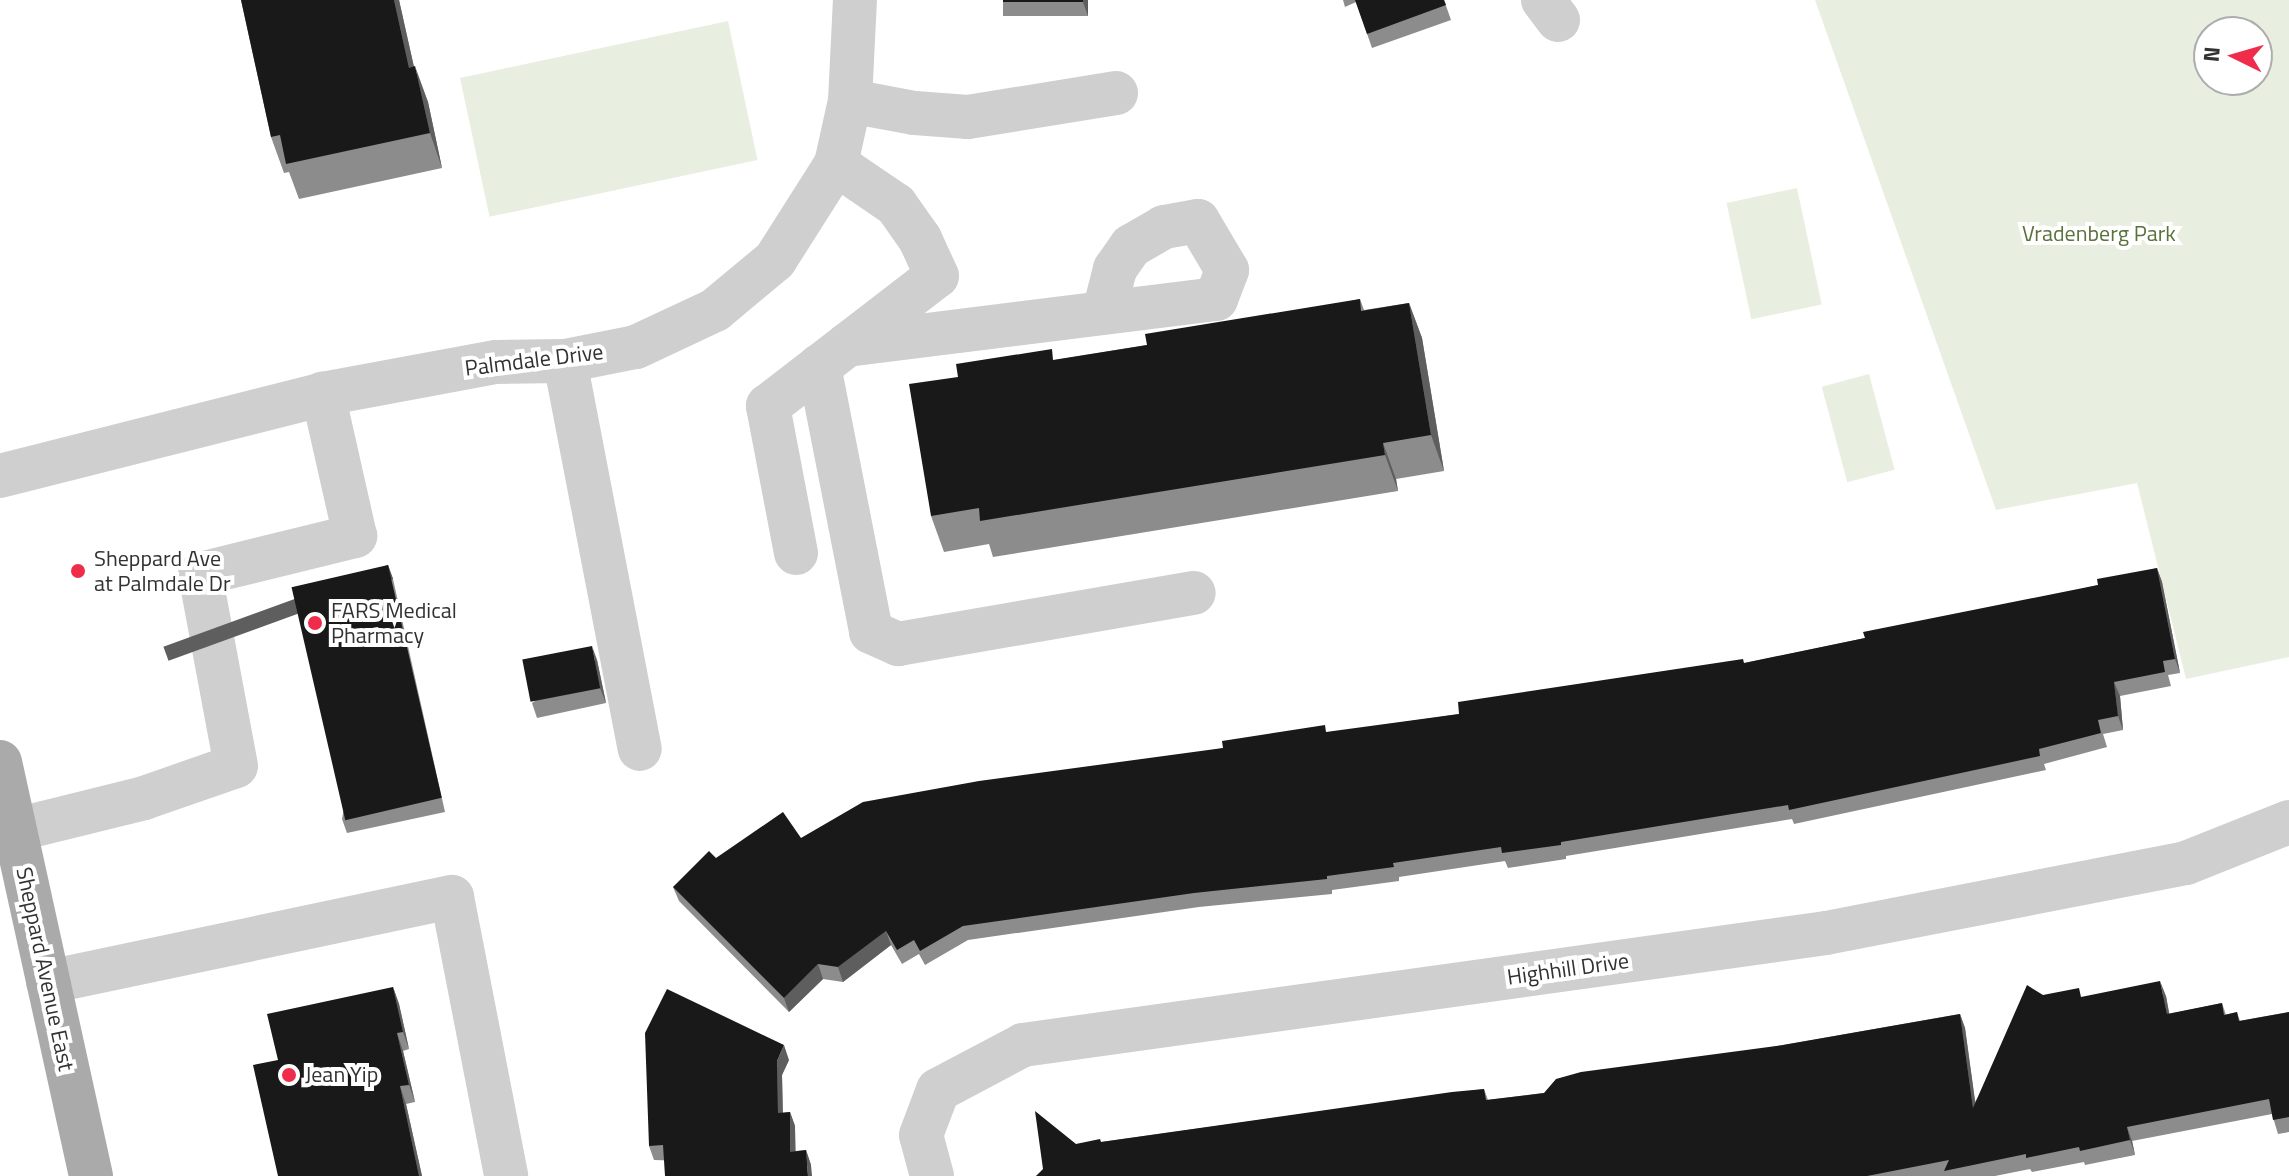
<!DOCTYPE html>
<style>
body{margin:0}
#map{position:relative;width:2289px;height:1176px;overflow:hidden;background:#fff;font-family:"Titillium Web",sans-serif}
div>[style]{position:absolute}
.green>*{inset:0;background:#e9efe0;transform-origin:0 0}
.minor>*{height:44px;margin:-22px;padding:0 22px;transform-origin:22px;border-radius:22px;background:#cfcfcf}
.major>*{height:44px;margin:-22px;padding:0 22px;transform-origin:22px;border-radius:22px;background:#aaa}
.wall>*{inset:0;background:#8c8c8c;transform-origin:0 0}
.shaded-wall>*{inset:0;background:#5e5e5e;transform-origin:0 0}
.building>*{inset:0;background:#191919;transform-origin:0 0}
.dots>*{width:22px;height:22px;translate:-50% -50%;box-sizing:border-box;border:4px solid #fff;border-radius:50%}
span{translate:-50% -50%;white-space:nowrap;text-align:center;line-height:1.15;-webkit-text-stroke:8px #fff;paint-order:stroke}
.park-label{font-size:22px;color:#59713b}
.street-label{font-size:22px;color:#323232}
.poi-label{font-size:22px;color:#323232}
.left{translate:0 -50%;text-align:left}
.north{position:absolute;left:2193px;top:16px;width:80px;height:80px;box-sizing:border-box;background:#fff;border:2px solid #adadad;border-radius:50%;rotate:275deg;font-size:22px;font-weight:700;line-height:32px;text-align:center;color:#323232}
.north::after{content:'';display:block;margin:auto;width:28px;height:36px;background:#ef2d4a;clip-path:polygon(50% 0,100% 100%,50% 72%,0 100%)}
</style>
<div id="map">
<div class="green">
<div style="clip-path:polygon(evenodd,1815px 0,2289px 0,2289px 657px,2186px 679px,2137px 483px,1996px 510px,1815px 0,2209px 32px,2257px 32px,2257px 80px,2209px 80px,2209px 32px)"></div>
<div style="left:728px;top:21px;width:142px;height:274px;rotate:78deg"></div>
<div style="left:1797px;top:188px;width:119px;height:72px;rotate:78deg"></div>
<div style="left:1869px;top:374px;width:99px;height:49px;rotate:75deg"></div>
</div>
<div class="minor">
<div style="left:1543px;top:0;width:25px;rotate:53deg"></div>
<div style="left:850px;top:101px;width:66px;rotate:10.5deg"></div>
<div style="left:915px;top:113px;width:53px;rotate:4.3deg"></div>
<div style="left:968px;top:117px;width:150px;rotate:-9.2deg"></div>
<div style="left:847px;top:345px;width:372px;rotate:-7.1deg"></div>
<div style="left:1216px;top:299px;width:31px;rotate:-69deg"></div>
<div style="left:1227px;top:270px;width:57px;rotate:-120.6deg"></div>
<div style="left:1198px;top:221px;width:35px;rotate:170deg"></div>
<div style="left:1164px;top:227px;width:38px;rotate:150deg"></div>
<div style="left:1131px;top:246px;width:28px;rotate:125deg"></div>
<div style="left:1115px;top:269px;width:44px;rotate:104.3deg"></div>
<div style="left:565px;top:361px;width:395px;rotate:79.1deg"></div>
<div style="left:819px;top:366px;width:271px;rotate:78.9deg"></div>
<div style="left:871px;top:632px;width:30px;rotate:24deg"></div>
<div style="left:898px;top:644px;width:300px;rotate:-9.8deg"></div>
<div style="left:0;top:476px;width:333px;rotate:-14.2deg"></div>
<div style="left:323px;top:394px;width:176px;rotate:-10.5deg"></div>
<div style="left:496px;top:362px;width:69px;rotate:-0.8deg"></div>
<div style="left:565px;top:361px;width:72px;rotate:-11.2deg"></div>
<div style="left:636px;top:347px;width:87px;rotate:-25.1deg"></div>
<div style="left:715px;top:310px;width:78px;rotate:-39.8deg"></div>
<div style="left:775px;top:260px;width:114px;rotate:-57.6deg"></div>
<div style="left:836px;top:164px;width:65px;rotate:-77.5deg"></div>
<div style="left:850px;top:101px;width:101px;rotate:-87.2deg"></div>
<div style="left:796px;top:553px;width:150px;rotate:-100.8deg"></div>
<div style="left:768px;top:406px;width:213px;rotate:-37.6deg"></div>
<div style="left:937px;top:276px;width:41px;rotate:-114.7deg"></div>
<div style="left:920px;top:239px;width:42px;rotate:-125.2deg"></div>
<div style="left:896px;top:205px;width:73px;rotate:-145.7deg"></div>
<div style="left:15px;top:830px;width:133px;rotate:-13.9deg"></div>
<div style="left:144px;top:798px;width:97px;rotate:-19.2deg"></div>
<div style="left:236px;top:766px;width:195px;rotate:-100.6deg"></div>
<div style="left:200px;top:574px;width:160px;rotate:-13.8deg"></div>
<div style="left:355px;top:536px;width:146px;rotate:-102.7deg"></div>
<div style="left:48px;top:982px;width:413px;rotate:-11.9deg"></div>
<div style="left:452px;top:897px;width:284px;rotate:79deg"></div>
<div style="left:932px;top:1176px;width:42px;rotate:-105deg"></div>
<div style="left:921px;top:1135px;width:48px;rotate:-69.3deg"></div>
<div style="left:938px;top:1090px;width:96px;rotate:-27.9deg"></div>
<div style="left:1023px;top:1045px;width:811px;rotate:-7.94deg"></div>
<div style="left:1826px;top:933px;width:367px;rotate:-11deg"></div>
<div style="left:2186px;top:863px;width:111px;rotate:-21.7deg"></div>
</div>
<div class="major">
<div style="left:0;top:762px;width:424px;rotate:77.6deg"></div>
</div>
<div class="wall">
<div style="clip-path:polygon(241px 0,399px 0,414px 67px,428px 102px,442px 168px,299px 199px,289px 172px,284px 173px,271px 137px)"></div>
<div style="left:1088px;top:0;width:16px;height:85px;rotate:90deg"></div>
<div style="clip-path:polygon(1343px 0,1444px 0,1451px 20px,1372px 48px,1356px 2px,1345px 7px)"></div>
<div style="clip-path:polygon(1360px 299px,1364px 310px,1409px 303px,1422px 338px,1444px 471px,1396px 479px,1398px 491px,993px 557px,989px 544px,944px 552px,931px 516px,1055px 360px,1147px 345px)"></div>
<div style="clip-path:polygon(388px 565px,393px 579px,445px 812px,347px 833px,342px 819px)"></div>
<div style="clip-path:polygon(2157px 568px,2162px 582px,2180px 673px,2168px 675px,2171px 686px,2120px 696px,2123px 730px,2103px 734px,2107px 747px,2044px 764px,2046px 770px,1794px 824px,1792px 819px,1566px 856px,1566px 859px,1508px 868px,1505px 861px,1399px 877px,1399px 881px,1332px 890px,1332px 894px,1199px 907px,968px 940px,925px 965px,919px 954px,902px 964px,891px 945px,843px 982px,823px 979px,789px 1012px,679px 901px,673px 887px,716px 858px,801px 838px,1223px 748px,1459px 714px,1745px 663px,1865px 638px,2098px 585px)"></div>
<div style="clip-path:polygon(597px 660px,606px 703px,537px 718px,532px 703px)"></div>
<div style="clip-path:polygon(393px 987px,399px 1004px,409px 1049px,403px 1051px,415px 1102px,406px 1104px,422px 1176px,278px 1176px,278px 1060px)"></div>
<div style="clip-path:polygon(2043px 995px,2082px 997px,2166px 996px,2169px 1014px,2222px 1003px,2226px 1015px,2237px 1012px,2240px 1021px,2289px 1012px,2289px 1132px,2278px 1134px,2272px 1114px,2132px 1141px,2135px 1155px,2085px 1165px,2084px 1162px,2032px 1172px,2030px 1169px,1995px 1176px,1036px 1176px,1076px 1144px,1101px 1142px,1484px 1089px,1488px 1100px,1544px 1093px,1783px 1045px,1960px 1014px,1965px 1028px,1975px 1102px)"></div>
<div style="clip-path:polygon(789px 1060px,782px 1075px,783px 1113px,790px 1112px,795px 1126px,795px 1151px,806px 1150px,811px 1165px,654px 1160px,649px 1146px)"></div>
</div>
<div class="shaded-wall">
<div style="clip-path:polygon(394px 0,399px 0,422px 103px,409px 68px)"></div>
<div style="clip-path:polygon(1083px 0,1088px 0,1088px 16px,1083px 2px)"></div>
<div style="clip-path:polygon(415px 66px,428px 102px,442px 168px,430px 133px)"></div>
<div style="clip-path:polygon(1409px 303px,1422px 338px,1444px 471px,1431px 435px)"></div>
<div style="clip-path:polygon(1383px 443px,1396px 479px,1398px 491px,1385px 455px)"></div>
<div style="left:388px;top:565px;width:15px;height:239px;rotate:70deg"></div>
<div style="clip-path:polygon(2157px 568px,2162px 582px,2180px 673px,2175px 659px)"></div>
<div style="clip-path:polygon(592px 646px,597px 660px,606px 703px,600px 688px)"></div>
<div style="clip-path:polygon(2114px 682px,2120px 696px,2123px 730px,2118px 716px)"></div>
<div style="clip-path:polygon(886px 931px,891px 945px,843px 982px,838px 967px)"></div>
<div style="clip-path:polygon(818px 964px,823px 979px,789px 1012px,784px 998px)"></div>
<div style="clip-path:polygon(2160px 981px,2166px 996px,2172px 1028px,2167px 1014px)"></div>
<div style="clip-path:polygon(393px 987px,399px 1004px,409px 1049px,403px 1032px)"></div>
<div style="clip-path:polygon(1960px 1014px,1965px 1028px,1978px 1122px,1973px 1108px)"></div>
<div style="clip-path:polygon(397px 1033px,403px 1051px,415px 1102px,409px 1085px)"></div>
<div style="clip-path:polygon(784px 1045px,789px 1060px,782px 1075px,783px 1127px,778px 1113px,777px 1061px)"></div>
<div style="clip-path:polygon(400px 1086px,406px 1104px,422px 1176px,419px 1176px)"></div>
<div style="clip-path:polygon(790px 1112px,795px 1126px,796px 1166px,790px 1152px)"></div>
<div style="clip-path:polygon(2127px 1127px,2132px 1141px,2135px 1155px,2130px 1140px)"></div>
<div style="clip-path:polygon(806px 1150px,811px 1165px,812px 1176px,808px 1176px)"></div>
</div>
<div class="building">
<div style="clip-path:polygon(241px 0,394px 0,409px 68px,415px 66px,430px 133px,286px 164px,280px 135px,271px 137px)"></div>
<div style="left:1003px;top:0;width:80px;height:2px"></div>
<div style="clip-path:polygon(1355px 0,1444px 0,1446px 5px,1367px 34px)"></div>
<div style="clip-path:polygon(1360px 299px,1361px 311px,1409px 303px,1431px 435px,1383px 443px,1385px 455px,980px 521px,979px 508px,931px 516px,909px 384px,958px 377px,956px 364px,1052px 349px,1053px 360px,1147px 345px,1145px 334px)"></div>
<div style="left:388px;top:565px;width:239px;height:99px;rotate:77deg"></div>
<div style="clip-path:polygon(2157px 568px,2175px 659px,2163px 661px,2165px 672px,2114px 682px,2118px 716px,2098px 720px,2101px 733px,2039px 749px,2040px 756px,1789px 810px,1788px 805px,1561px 842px,1561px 845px,1502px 853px,1501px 847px,1393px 863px,1394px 867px,1327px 876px,1327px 879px,1194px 893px,963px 926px,920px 951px,914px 940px,897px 950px,886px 931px,838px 967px,818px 964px,784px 998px,673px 887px,709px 851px,716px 858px,783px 812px,801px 838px,863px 802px,979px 781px,1223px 748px,1222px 741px,1325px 725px,1326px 732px,1459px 714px,1458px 702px,1511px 694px,1743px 659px,1744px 663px,1865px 638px,1863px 632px,2098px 585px,2097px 579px)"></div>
<div style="left:592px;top:646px;width:43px;height:71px;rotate:79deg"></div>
<div style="clip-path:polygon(2160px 981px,2167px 1014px,2222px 1003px,2224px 1015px,2237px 1012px,2239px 1021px,2289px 1012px,2289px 1117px,2273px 1120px,2269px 1099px,2127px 1127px,2130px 1140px,2080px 1151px,2079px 1147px,2026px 1158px,2026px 1154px,1944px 1171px,1949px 1160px,1867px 1176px,1036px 1176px,1043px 1169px,1035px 1111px,1076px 1144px,1100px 1139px,1101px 1142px,1452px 1092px,1484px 1089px,1486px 1100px,1544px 1093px,1556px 1079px,1581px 1072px,1783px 1045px,1960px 1014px,1973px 1108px,2027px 985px,2043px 995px,2079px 988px,2081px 997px)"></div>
<div style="clip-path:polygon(393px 987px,403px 1032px,397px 1033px,409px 1085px,400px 1086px,419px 1176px,278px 1176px,253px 1065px,278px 1060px,267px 1014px)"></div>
<div style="clip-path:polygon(667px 989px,784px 1045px,777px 1061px,778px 1113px,790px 1112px,790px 1152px,806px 1150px,808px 1176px,665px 1176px,663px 1145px,649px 1146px,645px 1033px)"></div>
</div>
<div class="dots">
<div style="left:78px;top:571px;background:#ef2d4a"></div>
<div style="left:315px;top:623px;background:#ef2d4a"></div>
<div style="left:289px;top:1075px;background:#ef2d4a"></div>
</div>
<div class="park-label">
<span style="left:2099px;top:234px">Vradenberg Park</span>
</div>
<div class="street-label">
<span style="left:534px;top:360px;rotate:-7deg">Palmdale Drive</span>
<span style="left:45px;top:969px;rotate:78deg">Sheppard Avenue East</span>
<span style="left:1568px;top:969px;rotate:-8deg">Highhill Drive</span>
</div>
<div class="poi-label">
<span class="left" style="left:94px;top:571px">Sheppard Ave<br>at Palmdale Dr</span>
<span class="left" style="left:331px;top:623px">FARS Medical<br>Pharmacy</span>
<span class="left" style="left:305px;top:1075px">Jean Yip</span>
</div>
<div class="north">N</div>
</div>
